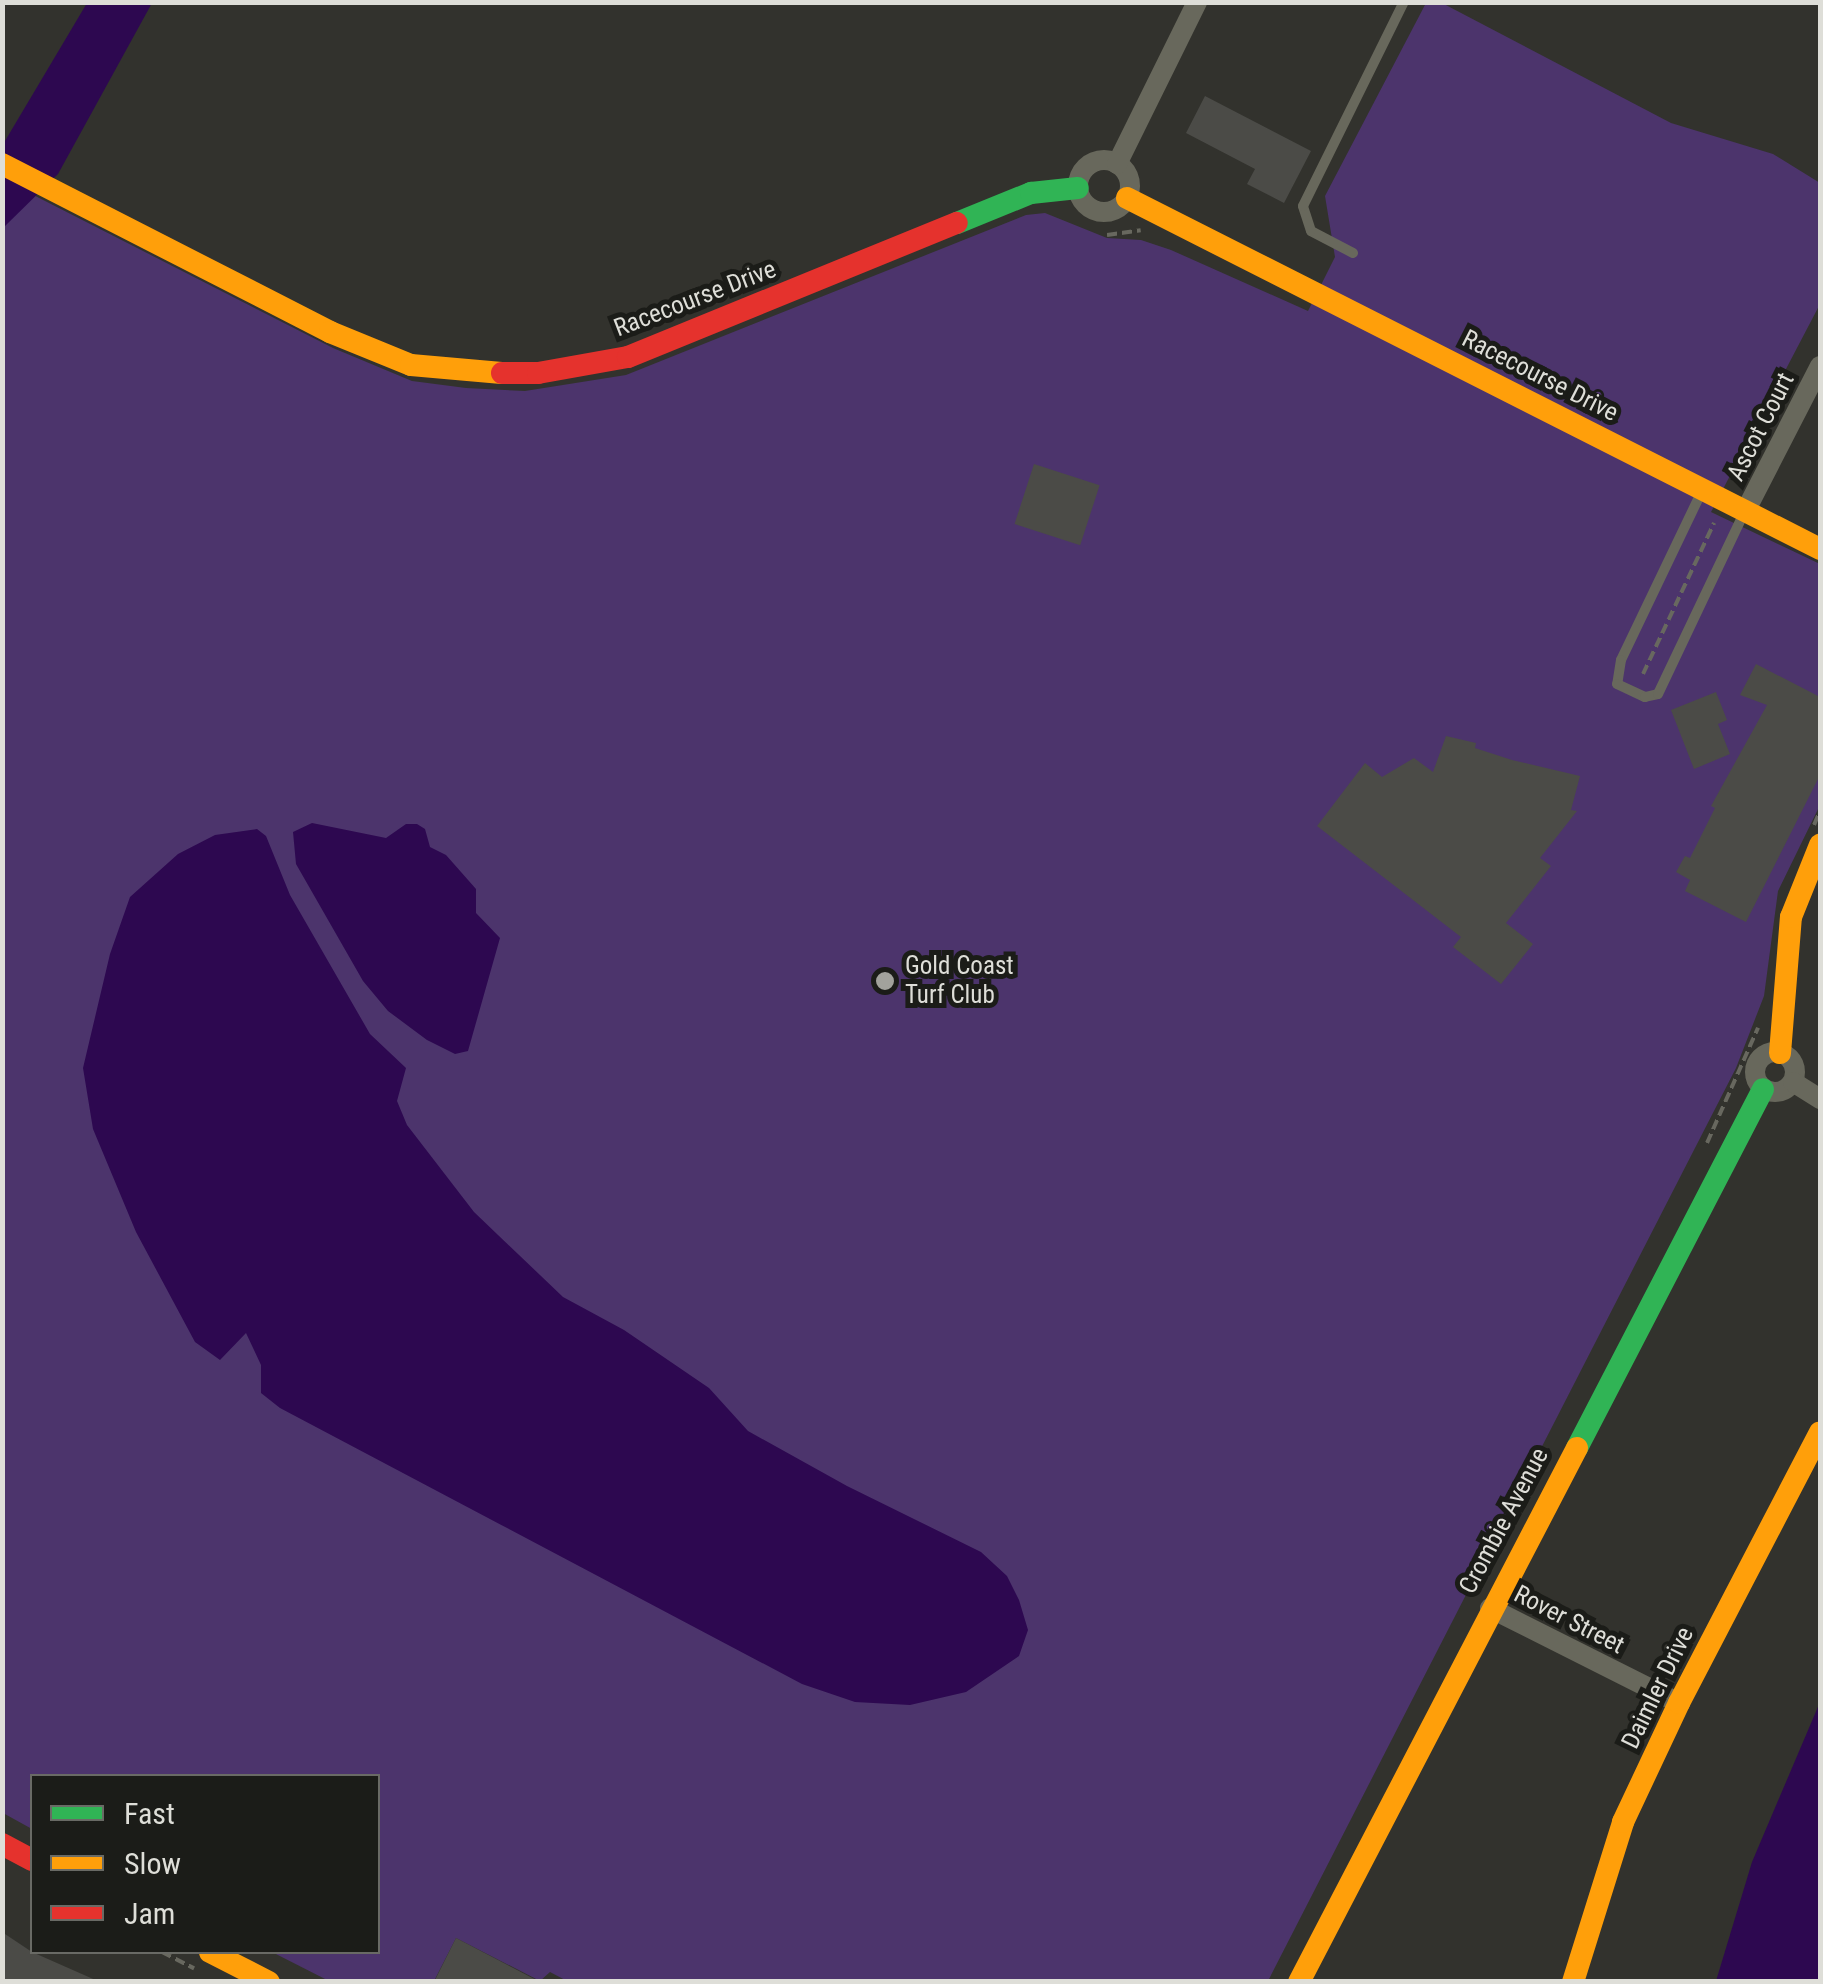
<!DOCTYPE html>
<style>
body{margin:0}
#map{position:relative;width:1823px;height:1984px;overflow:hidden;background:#32322d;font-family:"Roboto Condensed",sans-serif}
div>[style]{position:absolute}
.green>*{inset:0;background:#4c346c}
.water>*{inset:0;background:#2d0850}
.building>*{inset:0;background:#4b4b47;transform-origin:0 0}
.path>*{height:4px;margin-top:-2px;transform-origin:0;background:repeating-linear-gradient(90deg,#68685f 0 10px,transparent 0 15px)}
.lane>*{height:10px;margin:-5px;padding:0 5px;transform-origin:5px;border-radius:5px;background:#68685c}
.street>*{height:20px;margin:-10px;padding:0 10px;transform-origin:10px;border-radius:10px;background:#68685c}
.street>.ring{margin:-10px;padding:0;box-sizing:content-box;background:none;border:20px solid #68685c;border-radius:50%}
.fast>*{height:22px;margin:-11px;padding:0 11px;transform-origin:11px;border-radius:11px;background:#30b455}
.slow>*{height:22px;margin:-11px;padding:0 11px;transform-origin:11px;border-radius:11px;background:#ff9f0a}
.jam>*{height:22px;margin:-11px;padding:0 11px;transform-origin:11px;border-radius:11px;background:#e5322d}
.dots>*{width:28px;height:28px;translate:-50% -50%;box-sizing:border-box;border:5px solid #1b1c18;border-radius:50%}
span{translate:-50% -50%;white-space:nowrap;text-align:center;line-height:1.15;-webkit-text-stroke:10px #1b1c18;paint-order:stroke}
.street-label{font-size:25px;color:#deded8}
.poi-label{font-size:25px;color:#deded8}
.left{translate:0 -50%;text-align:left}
.frame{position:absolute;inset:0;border:5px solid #deded8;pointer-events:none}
.legend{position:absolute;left:30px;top:1774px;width:350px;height:180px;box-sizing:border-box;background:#1b1c18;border:2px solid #696a65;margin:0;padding:12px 18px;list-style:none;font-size:30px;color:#deded8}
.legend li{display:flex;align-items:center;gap:20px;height:50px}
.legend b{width:50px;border:2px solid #696a65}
</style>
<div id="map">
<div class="green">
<div style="clip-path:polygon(1426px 3px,1442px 3px,1671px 123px,1773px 154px,1820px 183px,1820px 304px,1711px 512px,1820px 564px,1820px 805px,1778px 891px,1764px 996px,1736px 1068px,1268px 1981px,569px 1982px,550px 1972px,540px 1981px,456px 1938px,434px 1981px,329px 1981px,272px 1952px,378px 1952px,378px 1776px,32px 1776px,32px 1829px,3px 1813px,2px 179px,333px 348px,412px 381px,466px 388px,525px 391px,626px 375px,1026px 215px,1045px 213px,1107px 238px,1141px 240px,1171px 250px,1308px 311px,1335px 257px,1325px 196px)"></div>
</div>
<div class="water">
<div style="clip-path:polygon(87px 3px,152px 3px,58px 174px,3px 228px,2px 146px)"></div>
<div style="clip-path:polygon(312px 823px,386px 838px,406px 824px,417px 824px,425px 829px,430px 847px,446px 855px,476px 889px,476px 913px,500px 938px,468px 1051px,455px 1054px,427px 1040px,388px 1011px,363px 981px,296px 864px,293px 832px)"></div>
<div style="clip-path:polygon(257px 829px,266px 836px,290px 895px,370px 1034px,406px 1068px,397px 1101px,407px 1125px,474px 1212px,563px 1297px,624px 1330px,709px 1388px,748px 1431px,847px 1486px,981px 1552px,1007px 1576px,1019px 1600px,1028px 1630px,1019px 1656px,966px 1692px,910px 1705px,855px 1702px,802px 1684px,280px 1408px,261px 1393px,261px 1365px,246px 1333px,220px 1360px,195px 1342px,136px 1232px,93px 1129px,83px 1068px,110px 954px,130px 897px,178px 854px,215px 835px)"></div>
<div style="clip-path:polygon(1820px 1702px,1820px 1981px,1716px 1981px,1752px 1862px)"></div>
</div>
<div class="building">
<div style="clip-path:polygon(1205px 96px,1311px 151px,1284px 203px,1247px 184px,1255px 169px,1186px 133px)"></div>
<div style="left:1034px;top:464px;width:69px;height:63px;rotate:18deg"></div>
<div style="clip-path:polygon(1756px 664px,1820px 697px,1820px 775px,1746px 922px,1685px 891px,1690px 880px,1676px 872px,1685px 856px,1690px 858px,1715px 808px,1711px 806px,1767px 705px,1740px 695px)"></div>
<div style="clip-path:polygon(1716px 692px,1727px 720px,1718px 724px,1730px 754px,1694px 769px,1671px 710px)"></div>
<div style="clip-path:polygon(1446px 736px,1476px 743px,1475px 748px,1512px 760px,1580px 776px,1571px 810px,1577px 811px,1540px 858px,1551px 866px,1506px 923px,1533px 944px,1501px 984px,1453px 947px,1461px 937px,1317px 826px,1365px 763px,1382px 777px,1414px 758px,1433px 772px)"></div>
<div style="clip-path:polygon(2px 1932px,32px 1952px,100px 1982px,2px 1982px)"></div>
<div style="clip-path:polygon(456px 1938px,540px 1982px,434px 1982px)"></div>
</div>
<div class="path">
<div style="left:1107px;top:235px;width:34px;rotate:-8deg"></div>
<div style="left:1643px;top:674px;width:167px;rotate:-64.8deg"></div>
<div style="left:1814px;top:825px;width:15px;rotate:-67deg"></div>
<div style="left:1707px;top:1143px;width:126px;rotate:-66.1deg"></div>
<div style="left:162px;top:1952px;width:36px;rotate:27deg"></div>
</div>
<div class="lane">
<div style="left:1353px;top:253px;width:47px;rotate:-152.4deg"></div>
<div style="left:1311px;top:231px;width:26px;rotate:-108deg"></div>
<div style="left:1303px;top:206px;width:228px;rotate:-63.7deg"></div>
<div style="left:1701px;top:493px;width:185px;rotate:115.6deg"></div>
<div style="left:1621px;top:660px;width:24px;rotate:99deg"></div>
<div style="left:1617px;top:684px;width:31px;rotate:25deg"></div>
<div style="left:1645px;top:697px;width:13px;rotate:-13deg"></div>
<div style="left:1658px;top:694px;width:198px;rotate:-64.6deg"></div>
</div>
<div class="street">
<div class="ring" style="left:1078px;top:160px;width:32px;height:32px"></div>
<div style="left:1117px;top:164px;width:181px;rotate:-63.7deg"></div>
<div style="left:1746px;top:510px;width:162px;rotate:-62.8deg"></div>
<div class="ring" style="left:1755px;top:1052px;width:20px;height:20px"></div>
<div style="left:1793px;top:1082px;width:32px;rotate:32deg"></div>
<div style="left:1490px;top:1608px;width:212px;rotate:26.7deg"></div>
</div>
<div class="fast">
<div style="left:957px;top:223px;width:80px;rotate:-22.1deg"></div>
<div style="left:1031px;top:193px;width:47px;rotate:-6.1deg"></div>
<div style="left:1577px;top:1448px;width:404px;rotate:-62.6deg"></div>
</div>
<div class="slow">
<div style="left:2px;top:164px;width:369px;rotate:27.1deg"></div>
<div style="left:330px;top:332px;width:87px;rotate:22.2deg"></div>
<div style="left:411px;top:365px;width:91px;rotate:5deg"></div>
<div style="left:1127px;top:198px;width:777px;rotate:26.86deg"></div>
<div style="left:1780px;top:1053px;width:136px;rotate:-85.4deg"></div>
<div style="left:1791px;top:917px;width:78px;rotate:-68.1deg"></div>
<div style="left:210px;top:1952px;width:66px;rotate:27deg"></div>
<div style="left:1299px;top:1982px;width:602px;rotate:-62.5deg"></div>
<div style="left:1573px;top:1982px;width:168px;rotate:-72.6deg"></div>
<div style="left:1623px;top:1822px;width:132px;rotate:-64.8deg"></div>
<div style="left:1679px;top:1703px;width:305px;rotate:-62.5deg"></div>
</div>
<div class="jam">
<div style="left:502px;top:373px;width:36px"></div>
<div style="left:538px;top:373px;width:91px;rotate:-10.1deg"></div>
<div style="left:628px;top:357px;width:355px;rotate:-22.2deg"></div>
<div style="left:2px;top:1844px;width:34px;rotate:28deg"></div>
</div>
<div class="dots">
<div style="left:885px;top:981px;background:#a2a29c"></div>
</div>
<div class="street-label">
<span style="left:695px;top:299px;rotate:-21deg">Racecourse Drive</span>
<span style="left:1540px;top:376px;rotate:27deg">Racecourse Drive</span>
<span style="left:1761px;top:427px;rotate:-63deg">Ascot Court</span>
<span style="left:1504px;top:1521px;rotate:-62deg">Crombie Avenue</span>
<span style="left:1569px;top:1620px;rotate:27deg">Rover Street</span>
<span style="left:1658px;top:1688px;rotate:-64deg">Daimler Drive</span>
</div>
<div class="poi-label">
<span class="left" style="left:905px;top:981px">Gold Coast<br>Turf Club</span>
</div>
<div class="frame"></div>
<ul class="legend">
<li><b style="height:12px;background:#30b455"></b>Fast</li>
<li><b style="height:12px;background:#ff9f0a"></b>Slow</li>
<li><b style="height:12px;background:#e5322d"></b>Jam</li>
</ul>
</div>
